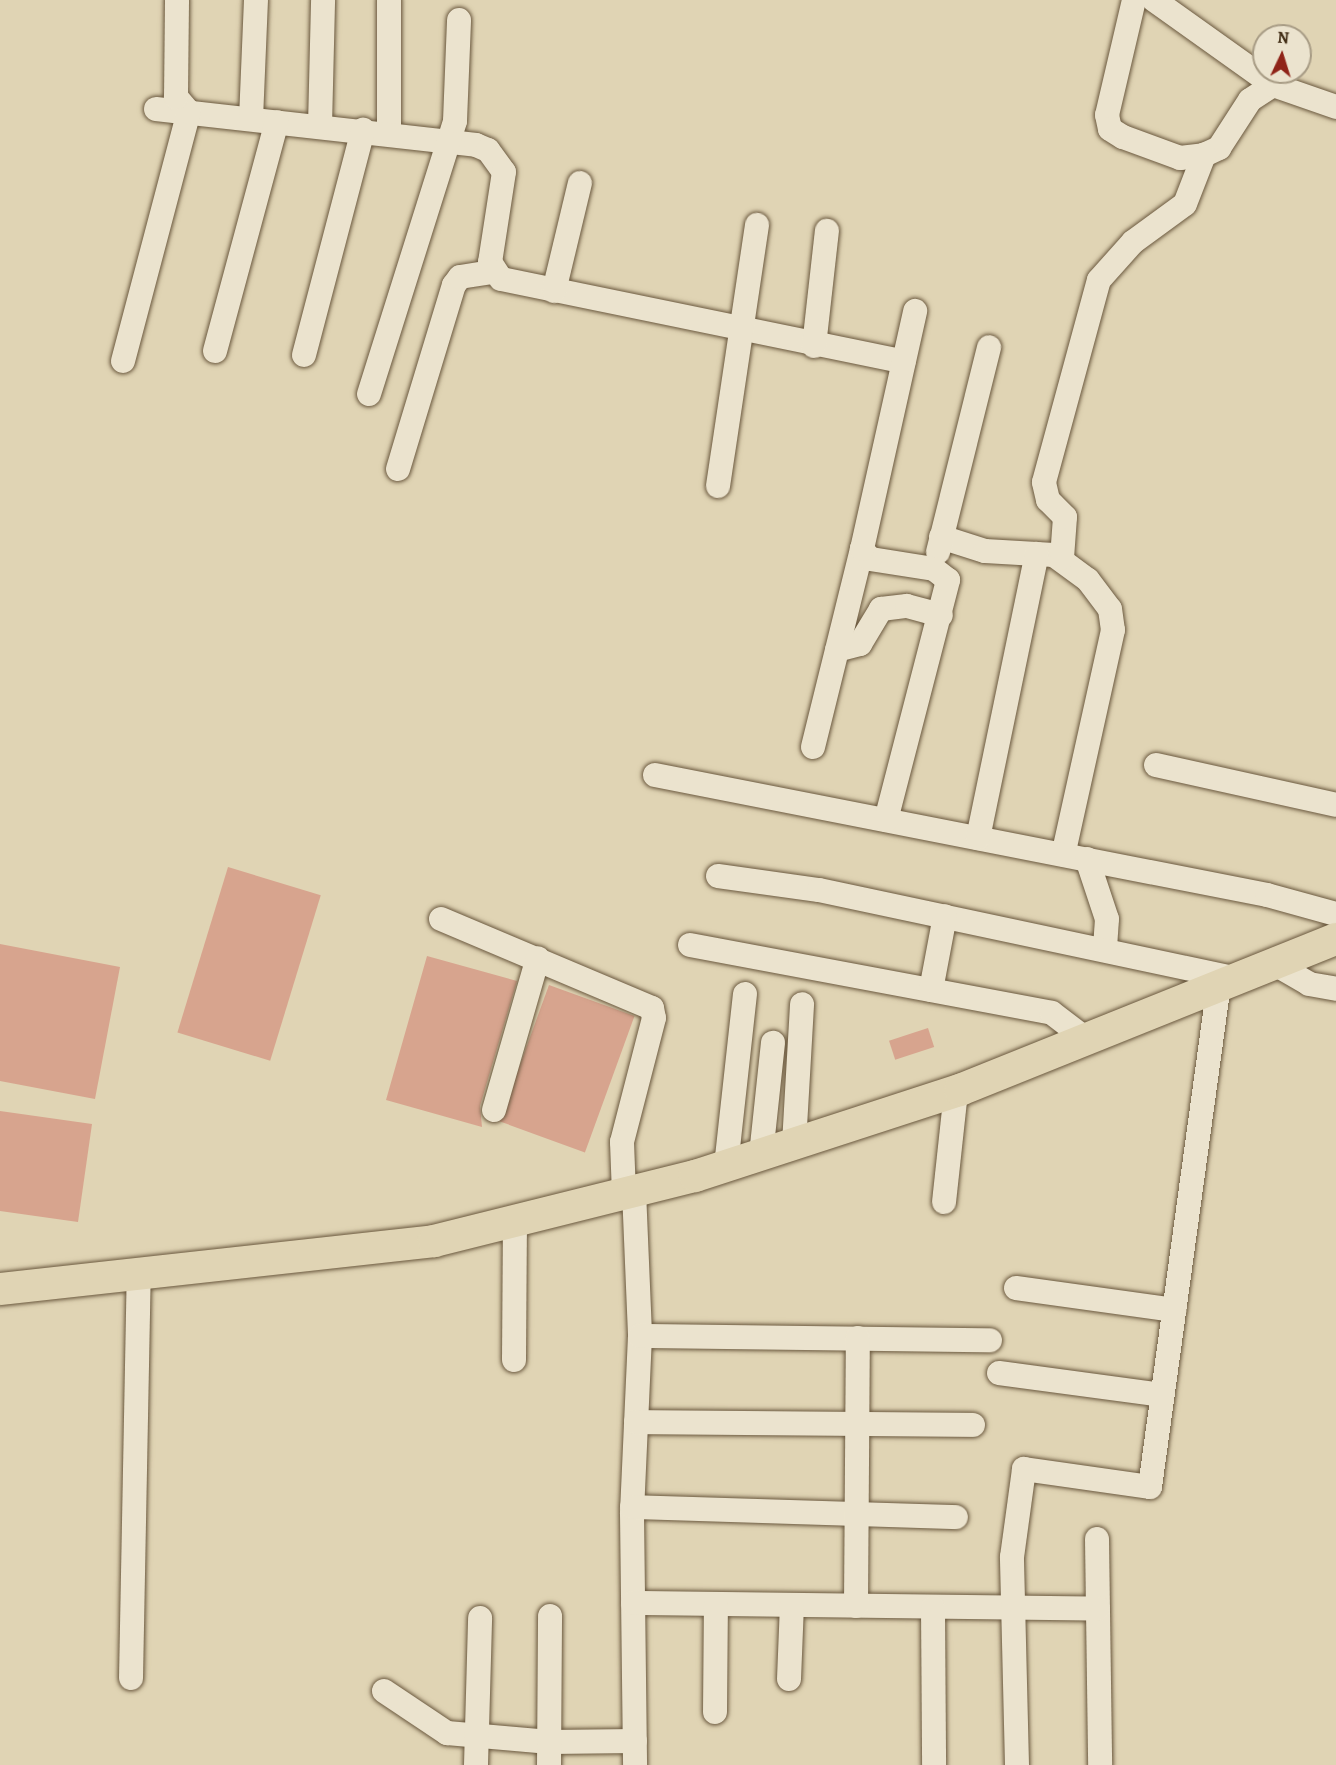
<!DOCTYPE html>
<style>
body{margin:0}
#map{position:relative;width:1336px;height:1765px;overflow:hidden;background:#e0d4b4;font-family:Alegreya,serif}
div>[style]{position:absolute}
.building>*{inset:0;background:#d7a48e;transform-origin:0 0}
.roads{filter:drop-shadow(0 0 2px #6a583e) drop-shadow(0 0 2px #6a583e)}
.minor>*{height:24px;margin:-12px;padding:0 12px;transform-origin:12px;border-radius:12px;background:#ebe3ce}
.major>*{height:32px;margin:-16px;padding:0 16px;transform-origin:16px;border-radius:16px;background:#e0d4b4}
span{translate:-50% -50%;white-space:nowrap;text-align:center;line-height:1.15;-webkit-text-stroke:5px #ebe3ce;paint-order:stroke}
.north{position:absolute;left:1252px;top:24px;width:60px;height:60px;box-sizing:border-box;background:#ebe3ce;border:2px solid #a79b84;border-radius:50%;rotate:4deg;font-size:16px;font-weight:700;line-height:24px;text-align:center;color:#422e16}
.north::after{content:'';display:block;margin:auto;width:21px;height:27px;background:#8f2418;clip-path:polygon(50% 0,100% 100%,50% 72%,0 100%)}
</style>
<div id="map">
<div class="building">
<div style="left:228px;top:867px;width:97px;height:173px;rotate:17deg"></div>
<div style="clip-path:polygon(0 944px,120px 967px,95px 1099px,0 1081px)"></div>
<div style="clip-path:polygon(427px 956px,517px 981px,480px 1106px,482px 1127px,386px 1100px)"></div>
<div style="left:549px;top:985px;width:91px;height:145px;rotate:20deg"></div>
<div style="left:928px;top:1028px;width:20px;height:41px;rotate:72deg"></div>
<div style="clip-path:polygon(0 1111px,92px 1124px,78px 1222px,0 1211px)"></div>
</div>
<div class="roads">
<div class="minor">
<div style="left:389px;top:0;width:133px;rotate:90deg"></div>
<div style="left:1134px;top:0;width:118px;rotate:103.2deg"></div>
<div style="left:1107px;top:115px;width:14px;rotate:78deg"></div>
<div style="left:1110px;top:129px;width:15px;rotate:32deg"></div>
<div style="left:1123px;top:137px;width:61px;rotate:20.2deg"></div>
<div style="left:1180px;top:158px;width:24px;rotate:-7deg"></div>
<div style="left:1204px;top:155px;width:17px;rotate:-25deg"></div>
<div style="left:1219px;top:148px;width:57px;rotate:-57.1deg"></div>
<div style="left:1250px;top:100px;width:27px;rotate:-33deg"></div>
<div style="left:1273px;top:85px;width:67px;rotate:19.2deg"></div>
<div style="left:1154px;top:0;width:146px;rotate:35.5deg"></div>
<div style="left:156px;top:109px;width:322px;rotate:6.4deg"></div>
<div style="left:476px;top:145px;width:13px;rotate:23deg"></div>
<div style="left:488px;top:150px;width:27px;rotate:54deg"></div>
<div style="left:504px;top:172px;width:91px;rotate:98.8deg"></div>
<div style="left:490px;top:262px;width:20px;rotate:57deg"></div>
<div style="left:501px;top:279px;width:411px;rotate:11.6deg"></div>
<div style="left:251px;top:119px;width:119px;rotate:-87.6deg"></div>
<div style="left:320px;top:126px;width:126px;rotate:-88.6deg"></div>
<div style="left:554px;top:291px;width:111px;rotate:-76.5deg"></div>
<div style="left:814px;top:346px;width:116px;rotate:-83.6deg"></div>
<div style="left:215px;top:351px;width:237px;rotate:-74.9deg"></div>
<div style="left:304px;top:355px;width:233px;rotate:-75.3deg"></div>
<div style="left:123px;top:361px;width:258px;rotate:-75.2deg"></div>
<div style="left:189px;top:112px;width:20px;rotate:-131deg"></div>
<div style="left:176px;top:97px;width:97px;rotate:-89.4deg"></div>
<div style="left:369px;top:394px;width:286px;rotate:-72.5deg"></div>
<div style="left:455px;top:121px;width:101px;rotate:-87.7deg"></div>
<div style="left:398px;top:469px;width:192px;rotate:-73.1deg"></div>
<div style="left:454px;top:285px;width:10px;rotate:-53deg"></div>
<div style="left:460px;top:277px;width:33px;rotate:-9deg"></div>
<div style="left:718px;top:486px;width:264px;rotate:-81.5deg"></div>
<div style="left:941px;top:537px;width:46px;rotate:17.7deg"></div>
<div style="left:985px;top:551px;width:69px;rotate:3.3deg"></div>
<div style="left:1054px;top:555px;width:42px;rotate:36.3deg"></div>
<div style="left:1088px;top:580px;width:36px;rotate:53deg"></div>
<div style="left:1110px;top:609px;width:21px;rotate:82deg"></div>
<div style="left:1113px;top:630px;width:230px;rotate:102.5deg"></div>
<div style="left:938px;top:552px;width:211px;rotate:-76deg"></div>
<div style="left:1062px;top:558px;width:41px;rotate:-85.8deg"></div>
<div style="left:1065px;top:517px;width:24px;rotate:-135deg"></div>
<div style="left:1048px;top:500px;width:18px;rotate:-103deg"></div>
<div style="left:1044px;top:482px;width:209px;rotate:-74.8deg"></div>
<div style="left:1099px;top:280px;width:51px;rotate:-48.2deg"></div>
<div style="left:1133px;top:242px;width:64px;rotate:-36.2deg"></div>
<div style="left:1185px;top:204px;width:53px;rotate:-68.8deg"></div>
<div style="left:837px;top:650px;width:24px;rotate:-15deg"></div>
<div style="left:860px;top:644px;width:41px;rotate:-59deg"></div>
<div style="left:881px;top:609px;width:26px;rotate:-7deg"></div>
<div style="left:907px;top:606px;width:35px;rotate:15deg"></div>
<div style="left:813px;top:747px;width:204px;rotate:-76.1deg"></div>
<div style="left:1156px;top:765px;width:184px;rotate:12.5deg"></div>
<div style="left:655px;top:775px;width:624px;rotate:11.09deg"></div>
<div style="left:1267px;top:895px;width:72px;rotate:15.4deg"></div>
<div style="left:886px;top:820px;width:248px;rotate:-75.5deg"></div>
<div style="left:948px;top:580px;width:18px;rotate:-142deg"></div>
<div style="left:934px;top:569px;width:65px;rotate:-171.1deg"></div>
<div style="left:870px;top:559px;width:13px;rotate:-129deg"></div>
<div style="left:862px;top:549px;width:244px;rotate:-77.4deg"></div>
<div style="left:978px;top:838px;width:290px;rotate:-78.3deg"></div>
<div style="left:1087px;top:859px;width:63px;rotate:71.6deg"></div>
<div style="left:1107px;top:919px;width:28px;rotate:94deg"></div>
<div style="left:718px;top:876px;width:102px;rotate:7.9deg"></div>
<div style="left:819px;top:890px;width:427px;rotate:12deg"></div>
<div style="left:441px;top:919px;width:229px;rotate:22.9deg"></div>
<div style="left:652px;top:1008px;width:10px;rotate:79deg"></div>
<div style="left:654px;top:1018px;width:128px;rotate:104.5deg"></div>
<div style="left:622px;top:1142px;width:52px;rotate:87.8deg"></div>
<div style="left:690px;top:945px;width:368px;rotate:10.6deg"></div>
<div style="left:1052px;top:1013px;width:43px;rotate:37.4deg"></div>
<div style="left:1275px;top:964px;width:39px;rotate:30deg"></div>
<div style="left:1309px;top:984px;width:27px;rotate:10deg"></div>
<div style="left:931px;top:990px;width:75px;rotate:-79.3deg"></div>
<div style="left:494px;top:1110px;width:158px;rotate:-73.9deg"></div>
<div style="left:794px;top:1144px;width:140px;rotate:-86.7deg"></div>
<div style="left:761px;top:1155px;width:113px;rotate:-83.9deg"></div>
<div style="left:726px;top:1166px;width:173px;rotate:-83.7deg"></div>
<div style="left:634px;top:1191px;width:145px;rotate:87.6deg"></div>
<div style="left:640px;top:1336px;width:178px;rotate:92.6deg"></div>
<div style="left:632px;top:1514px;width:251px;rotate:89.3deg"></div>
<div style="left:944px;top:1202px;width:112px;rotate:-83.8deg"></div>
<div style="left:1016px;top:1288px;width:160px;rotate:7.9deg"></div>
<div style="left:640px;top:1336px;width:350px;rotate:0.7deg"></div>
<div style="left:514px;top:1360px;width:139px;rotate:-89.6deg"></div>
<div style="left:999px;top:1373px;width:164px;rotate:7.7deg"></div>
<div style="left:636px;top:1422px;width:337px;rotate:0.5deg"></div>
<div style="left:632px;top:1507px;width:324px;rotate:1.8deg"></div>
<div style="left:1097px;top:1539px;width:226px;rotate:89.2deg"></div>
<div style="left:633px;top:1603px;width:465px;rotate:0.7deg"></div>
<div style="left:856px;top:1606px;width:268px;rotate:-89.6deg"></div>
<div style="left:933px;top:1608px;width:157px;rotate:89.6deg"></div>
<div style="left:131px;top:1678px;width:405px;rotate:-88.9deg"></div>
<div style="left:789px;top:1679px;width:74px;rotate:-87.7deg"></div>
<div style="left:384px;top:1691px;width:76px;rotate:33.7deg"></div>
<div style="left:447px;top:1733px;width:103px;rotate:5deg"></div>
<div style="left:550px;top:1742px;width:85px;rotate:-0.7deg"></div>
<div style="left:715px;top:1712px;width:107px;rotate:-89.5deg"></div>
<div style="left:476px;top:1765px;width:147px;rotate:-88.4deg"></div>
<div style="left:549px;top:1765px;width:149px;rotate:-89.6deg"></div>
<div style="left:1017px;top:1765px;width:208px;rotate:-91.4deg"></div>
<div style="left:1012px;top:1557px;width:89px;rotate:-82.2deg"></div>
<div style="left:1024px;top:1469px;width:127px;rotate:8.1deg"></div>
<div style="left:1150px;top:1487px;width:508px;rotate:-82.19deg"></div>
</div>
<div class="major">
<div style="left:0;top:1289px;width:437px;rotate:-6.3deg"></div>
<div style="left:434px;top:1241px;width:269px;rotate:-14deg"></div>
<div style="left:695px;top:1176px;width:279px;rotate:-18deg"></div>
<div style="left:960px;top:1090px;width:405px;rotate:-21.9deg"></div>
</div>
</div>
<div class="north">N</div>
</div>
